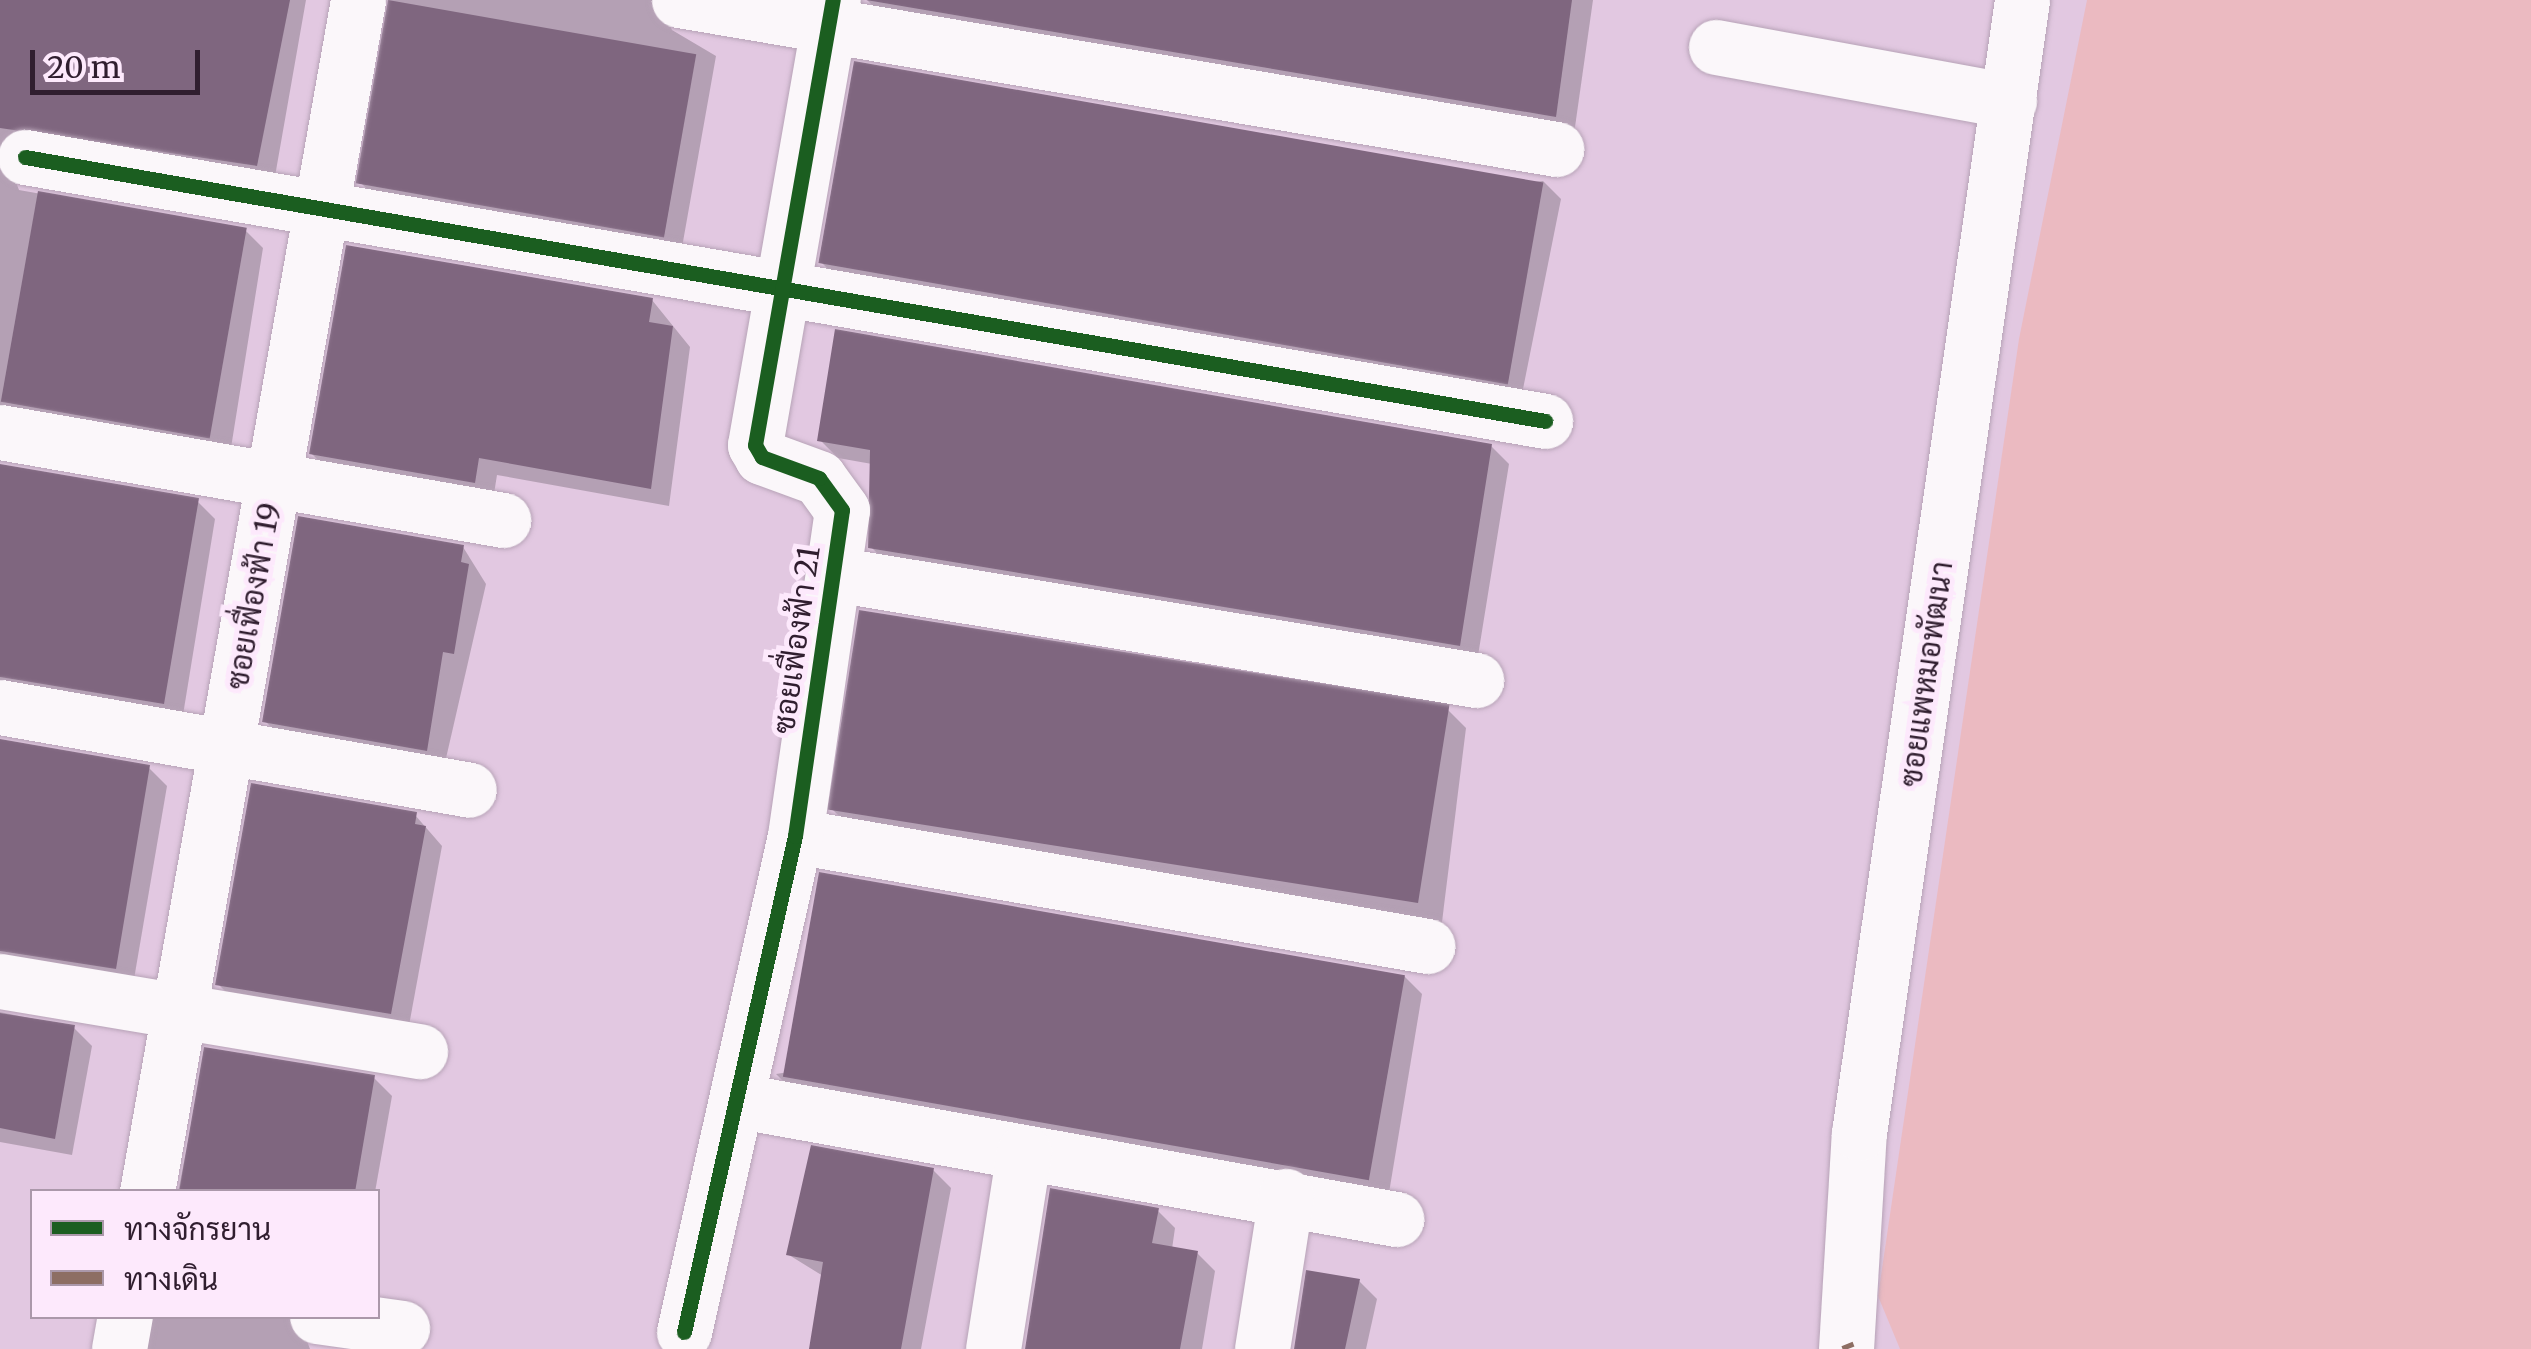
<!DOCTYPE html>
<meta charset="utf-8">
<style>
body{margin:0}
#map{position:relative;width:2531px;height:1349px;overflow:hidden;background:#e2c8e1;font-family:Merriweather,Sarabun,serif}
div>[style]{position:absolute}
.green>*{inset:0;background:#ebbac1}
.shadow>*{inset:0;background:#0003}
.building>*{inset:0;background:#7f667f;transform-origin:0 0}
.roads{filter:drop-shadow(0 0 2px #b7a3b7) drop-shadow(0 0 2px #b7a3b7)}
.minor>*{height:55px;margin:-27.5px;padding:0 27.5px;transform-origin:27.5px;border-radius:27.5px;background:#fbf7fa}
.quiet>*{height:12px;margin-top:-6px;transform-origin:0;background:repeating-linear-gradient(90deg,#8d6e63 0 25px,transparent 0 37px)}
.cycleway>*{height:15px;margin:-7.5px;padding:0 7.5px;transform-origin:7.5px;border-radius:7.5px;background:#1b5e20}
span{translate:-50% -50%;white-space:nowrap;text-align:center;line-height:1.15;-webkit-text-stroke:10px #fde9fc;paint-order:stroke}
.street-label{font-size:30px;color:#301e2f}
.legend{position:absolute;left:30px;top:1189px;width:350px;height:130px;box-sizing:border-box;background:#fde9fc;border:2px solid #ab98aa;margin:0;padding:12px 18px;list-style:none;font-size:30px;color:#301e2f}
.legend li{display:flex;align-items:center;gap:20px;height:50px}
.legend b{width:50px;border:2px solid #ab98aa}
.scale{position:absolute;left:30px;top:50px;width:170px;height:45px;box-sizing:border-box;border:5px solid #301e2f;border-top:0;padding-left:12px;font-size:30px;line-height:35px;white-space:nowrap;color:#301e2f;-webkit-text-stroke:8px #fde9fc;paint-order:stroke}
</style>
<div id="map">
<div class="green">
<div style="clip-path:polygon(2087px 0,2531px 0,2531px 1349px,1900px 1349px,1878px 1296px,2019px 339px)"></div>
</div>
<div class="shadow">
<div style="clip-path:polygon(0 0,306px 0,274px 182px,11px 169px,19px 190px,245px 230px,263px 248px,230px 454px,0 427px)"></div>
<div style="clip-path:polygon(389px 0,676px 0,665px 13px,672px 30px,716px 56px,681px 253px,378px 200px,360px 182px)"></div>
<div style="clip-path:polygon(867px 0,1593px 0,1574px 134px,884px 17px)"></div>
<div style="clip-path:polygon(1543px 181px,1561px 199px,1521px 399px,839px 280px,821px 262px)"></div>
<div style="clip-path:polygon(652px 300px,690px 347px,669px 506px,497px 475px,493px 500px,330px 472px,312px 454px)"></div>
<div style="clip-path:polygon(820px 440px,1491px 446px,1509px 464px,1477px 662px,889px 565px,871px 547px,872px 464px,838px 458px)"></div>
<div style="clip-path:polygon(0 466px,197px 501px,215px 519px,182px 721px,0 703px)"></div>
<div style="clip-path:polygon(463px 547px,486px 584px,444px 767px,283px 739px,265px 721px)"></div>
<div style="clip-path:polygon(1448px 710px,1466px 728px,1441px 930px,851px 828px,833px 810px)"></div>
<div style="clip-path:polygon(0 741px,149px 768px,167px 786px,133px 985px,0 977px)"></div>
<div style="clip-path:polygon(415px 815px,442px 846px,408px 1031px,236px 1002px,218px 984px)"></div>
<div style="clip-path:polygon(1404px 976px,1422px 994px,1388px 1199px,794px 1092px,776px 1074px)"></div>
<div style="clip-path:polygon(0 1012px,73px 1027px,92px 1046px,72px 1155px,0 1142px)"></div>
<div style="clip-path:polygon(206px 1050px,374px 1078px,392px 1096px,375px 1192px,178px 1192px)"></div>
<div style="clip-path:polygon(933px 1170px,951px 1188px,921px 1349px,812px 1349px,823px 1276px,789px 1255px)"></div>
<div style="clip-path:polygon(1157px 1210px,1175px 1228px,1172px 1249px,1197px 1253px,1215px 1271px,1202px 1349px,1027px 1349px)"></div>
<div style="clip-path:polygon(1359px 1281px,1377px 1299px,1366px 1349px,1296px 1349px)"></div>
<div style="clip-path:polygon(153px 1316px,313px 1316px,303px 1330px,310px 1349px,147px 1349px)"></div>
</div>
<div class="building">
<div style="clip-path:polygon(0 0,290px 0,257px 166px,0 128px)"></div>
<div style="left:388px;top:0;width:313px;height:186px;rotate:10deg"></div>
<div style="clip-path:polygon(866px 0,1572px 0,1556px 117px)"></div>
<div style="left:854px;top:61px;width:700px;height:205px;rotate:10deg"></div>
<div style="left:38px;top:191px;width:212px;height:214px;rotate:10deg"></div>
<div style="clip-path:polygon(346px 245px,653px 298px,649px 322px,673px 326px,651px 489px,479px 458px,475px 483px,309px 454px)"></div>
<div style="clip-path:polygon(835px 329px,1492px 444px,1460px 646px,868px 548px,870px 450px,817px 441px)"></div>
<div style="clip-path:polygon(0 464px,199px 498px,164px 704px,0 677px)"></div>
<div style="clip-path:polygon(298px 516px,464px 545px,461px 562px,469px 564px,454px 654px,443px 652px,427px 751px,262px 722px)"></div>
<div style="left:859px;top:610px;width:598px;height:202px;rotate:9deg"></div>
<div style="clip-path:polygon(0 739px,150px 765px,116px 969px,0 951px)"></div>
<div style="clip-path:polygon(251px 783px,417px 812px,415px 824px,426px 826px,391px 1014px,215px 985px)"></div>
<div style="left:819px;top:872px;width:595px;height:208px;rotate:10deg"></div>
<div style="clip-path:polygon(0 1013px,75px 1025px,55px 1139px,0 1128px)"></div>
<div style="clip-path:polygon(204px 1047px,375px 1075px,355px 1192px,179px 1192px)"></div>
<div style="clip-path:polygon(811px 1145px,934px 1168px,901px 1349px,809px 1349px,823px 1262px,786px 1255px)"></div>
<div style="clip-path:polygon(1050px 1188px,1159px 1208px,1152px 1243px,1198px 1251px,1180px 1349px,1025px 1349px)"></div>
<div style="clip-path:polygon(1306px 1270px,1360px 1279px,1345px 1349px,1294px 1349px)"></div>
</div>
<div class="roads">
<div class="minor">
<div style="left:679px;top:0;width:890px;rotate:9.64deg"></div>
<div style="left:1716px;top:47px;width:298px;rotate:10.4deg"></div>
<div style="left:25px;top:157px;width:1543px;rotate:9.85deg"></div>
<div style="left:0;top:432px;width:511px;rotate:9.92deg"></div>
<div style="left:834px;top:574px;width:651px;rotate:9.38deg"></div>
<div style="left:0;top:707px;width:476px;rotate:10deg"></div>
<div style="left:795px;top:836px;width:642px;rotate:9.87deg"></div>
<div style="left:0;top:981px;width:426px;rotate:9.5deg"></div>
<div style="left:740px;top:1101px;width:667px;rotate:10.2deg"></div>
<div style="left:147px;top:1192px;width:1211px;rotate:-79.96deg"></div>
<div style="left:317px;top:1316px;width:86px;rotate:8deg"></div>
<div style="left:684px;top:1332px;width:508px;rotate:-77.39deg"></div>
<div style="left:795px;top:836px;width:329px;rotate:-81.8deg"></div>
<div style="left:842px;top:510px;width:39px;rotate:-126deg"></div>
<div style="left:819px;top:478px;width:61px;rotate:-159.8deg"></div>
<div style="left:762px;top:457px;width:14px;rotate:-120deg"></div>
<div style="left:755px;top:445px;width:452px;rotate:-80.1deg"></div>
<div style="left:119px;top:1349px;width:34px;rotate:-80deg"></div>
<div style="left:993px;top:1349px;width:199px;rotate:-81.1deg"></div>
<div style="left:1262px;top:1349px;width:155px;rotate:-81.1deg"></div>
<div style="left:1846px;top:1349px;width:216px;rotate:-86.6deg"></div>
<div style="left:1859px;top:1133px;width:1145px;rotate:-81.81deg"></div>
</div>
</div>
<div class="quiet">
<div style="left:1847px;top:1344px;width:5px;rotate:68deg"></div>
</div>
<div class="cycleway">
<div style="left:25px;top:157px;width:1543px;rotate:9.85deg"></div>
<div style="left:684px;top:1332px;width:508px;rotate:-77.39deg"></div>
<div style="left:795px;top:836px;width:329px;rotate:-81.8deg"></div>
<div style="left:842px;top:510px;width:39px;rotate:-126deg"></div>
<div style="left:819px;top:478px;width:61px;rotate:-159.8deg"></div>
<div style="left:762px;top:457px;width:14px;rotate:-120deg"></div>
<div style="left:755px;top:445px;width:452px;rotate:-80.1deg"></div>
</div>
<div class="street-label">
<span style="left:253px;top:596px;rotate:-80deg">ซอยเฟื่องฟ้า 19</span>
<span style="left:796px;top:640px;rotate:-82deg">ซอยเฟื่องฟ้า 21</span>
<span style="left:1926px;top:674px;rotate:-82deg">ซอยแพหมอพัฒนา</span>
</div>
<ul class="legend">
<li><b style="height:12px;background:#1b5e20"></b>ทางจักรยาน</li>
<li><b style="height:12px;background:#8d6e63"></b>ทางเดิน</li>
</ul>
<div class="scale">20 m</div>
</div>
